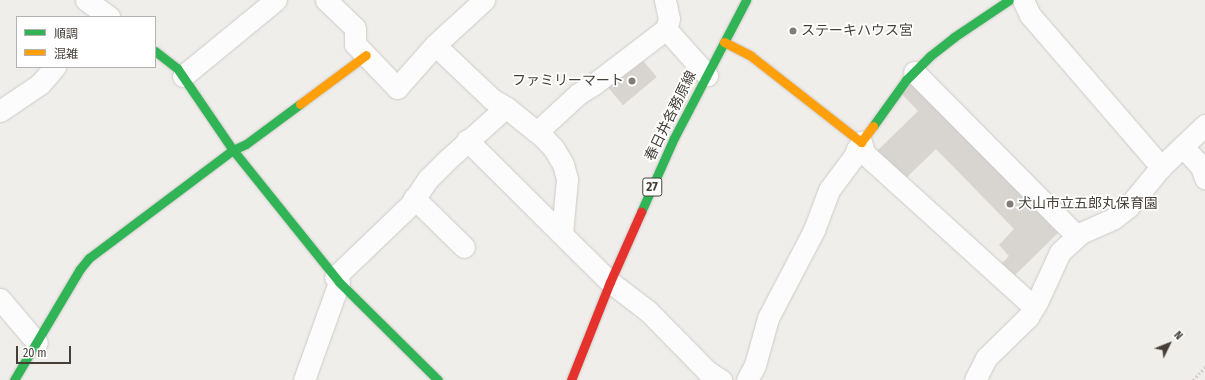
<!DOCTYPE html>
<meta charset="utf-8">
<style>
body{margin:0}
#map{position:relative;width:1205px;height:380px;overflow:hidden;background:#f0eeea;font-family:"Fira Sans Condensed","Noto Sans JP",sans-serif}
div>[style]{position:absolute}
.building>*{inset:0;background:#d8d5d1;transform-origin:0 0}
.path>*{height:2.5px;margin-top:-1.25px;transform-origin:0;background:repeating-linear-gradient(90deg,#d1cecc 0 2px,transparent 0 4px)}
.roads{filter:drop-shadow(0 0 1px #cccac7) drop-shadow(0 0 1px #cccac7)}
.street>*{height:21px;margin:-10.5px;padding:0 10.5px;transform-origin:10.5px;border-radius:10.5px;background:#fdfcfc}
.fast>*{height:9px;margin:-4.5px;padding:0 4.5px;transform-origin:4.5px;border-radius:4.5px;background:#30b455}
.slow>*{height:9px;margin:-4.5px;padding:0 4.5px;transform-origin:4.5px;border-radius:4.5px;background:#ff9f0a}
.jam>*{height:9px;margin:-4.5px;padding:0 4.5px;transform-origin:4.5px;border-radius:4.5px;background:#e5322d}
.dots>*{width:11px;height:11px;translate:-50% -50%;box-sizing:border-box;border:2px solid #fff;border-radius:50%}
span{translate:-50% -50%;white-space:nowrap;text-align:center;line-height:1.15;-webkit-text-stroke:3.5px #fff;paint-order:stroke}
.shield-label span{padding:1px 3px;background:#fff;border:1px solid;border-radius:3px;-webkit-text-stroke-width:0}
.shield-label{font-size:13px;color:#453f38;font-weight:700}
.poi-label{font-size:14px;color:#453f38}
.left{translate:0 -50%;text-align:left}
.right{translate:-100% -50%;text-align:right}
.street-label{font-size:14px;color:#453f38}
.legend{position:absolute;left:16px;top:16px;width:140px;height:52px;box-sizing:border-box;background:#fff;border:1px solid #b5b2af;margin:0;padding:5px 7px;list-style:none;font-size:12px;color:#453f38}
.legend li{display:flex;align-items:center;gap:8px;height:20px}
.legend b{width:20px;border:1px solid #b5b2af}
.north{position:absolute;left:1149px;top:324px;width:40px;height:40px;-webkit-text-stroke:3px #fff;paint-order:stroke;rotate:47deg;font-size:11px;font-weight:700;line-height:16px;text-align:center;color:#453f38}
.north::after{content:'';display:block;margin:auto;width:14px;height:18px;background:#453f38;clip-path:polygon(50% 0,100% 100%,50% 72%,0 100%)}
.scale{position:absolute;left:16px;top:346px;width:55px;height:18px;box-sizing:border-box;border:2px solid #453f38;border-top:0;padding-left:5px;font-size:12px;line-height:14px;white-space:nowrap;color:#453f38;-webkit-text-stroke:3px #fff;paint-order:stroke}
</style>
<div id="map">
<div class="building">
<div style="left:640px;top:57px;width:26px;height:44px;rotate:50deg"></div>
<div style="clip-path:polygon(911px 83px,1058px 233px,1015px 275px,1019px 279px,999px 266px,1009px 256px,999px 245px,1014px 229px,936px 149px,905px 179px,877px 151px,918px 111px,901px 93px)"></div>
</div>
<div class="path">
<div style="left:1193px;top:380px;width:18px;rotate:-47deg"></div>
</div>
<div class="roads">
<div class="street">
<div style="left:86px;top:0;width:29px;rotate:36deg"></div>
<div style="left:326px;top:0;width:40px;rotate:44deg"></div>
<div style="left:355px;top:28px;width:16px;rotate:90deg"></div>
<div style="left:355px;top:44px;width:61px;rotate:46.3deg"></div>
<div style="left:397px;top:88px;width:57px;rotate:-48.5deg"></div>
<div style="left:435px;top:45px;width:67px;rotate:-42.6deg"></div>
<div style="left:665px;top:0;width:19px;rotate:78deg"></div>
<div style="left:669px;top:19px;width:10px;rotate:107deg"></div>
<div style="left:666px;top:29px;width:62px;rotate:48.3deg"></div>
<div style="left:1023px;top:0;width:17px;rotate:65deg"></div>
<div style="left:1030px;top:15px;width:201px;rotate:49.2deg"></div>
<div style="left:435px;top:45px;width:79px;rotate:43.5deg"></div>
<div style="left:492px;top:99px;width:17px;rotate:31deg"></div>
<div style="left:507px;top:108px;width:46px;rotate:38.9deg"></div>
<div style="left:543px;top:137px;width:16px;rotate:47deg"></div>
<div style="left:554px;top:149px;width:17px;rotate:59deg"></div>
<div style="left:563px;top:164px;width:16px;rotate:75deg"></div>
<div style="left:567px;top:179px;width:55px;rotate:95.2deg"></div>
<div style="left:914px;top:72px;width:231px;rotate:45.2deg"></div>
<div style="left:183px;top:76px;width:120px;rotate:-39.3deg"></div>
<div style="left:0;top:111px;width:48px;rotate:-34deg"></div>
<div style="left:40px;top:84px;width:23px;rotate:-49deg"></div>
<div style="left:537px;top:132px;width:56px;rotate:-42.8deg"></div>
<div style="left:578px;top:94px;width:19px;rotate:-32deg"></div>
<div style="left:594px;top:84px;width:91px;rotate:-37.4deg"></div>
<div style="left:467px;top:140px;width:202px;rotate:44.8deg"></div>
<div style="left:610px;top:282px;width:48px;rotate:37.3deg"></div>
<div style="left:648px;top:311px;width:84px;rotate:45.5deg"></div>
<div style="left:707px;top:371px;width:17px;rotate:33deg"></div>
<div style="left:861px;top:142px;width:11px;rotate:75deg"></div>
<div style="left:864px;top:153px;width:229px;rotate:42.2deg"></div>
<div style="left:1183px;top:147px;width:26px;rotate:47deg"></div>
<div style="left:1201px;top:166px;width:13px;rotate:72deg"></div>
<div style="left:414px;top:198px;width:70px;rotate:44.4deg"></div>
<div style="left:335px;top:277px;width:105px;rotate:-43.8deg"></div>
<div style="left:411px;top:204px;width:30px;rotate:-56deg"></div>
<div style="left:428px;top:179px;width:27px;rotate:-45deg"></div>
<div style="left:447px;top:160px;width:79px;rotate:-41.9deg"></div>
<div style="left:0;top:299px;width:57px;rotate:49.9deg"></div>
<div style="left:304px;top:380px;width:104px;rotate:-70.3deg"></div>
<div style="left:747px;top:380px;width:17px;rotate:-62deg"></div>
<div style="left:755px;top:365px;width:49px;rotate:-74.5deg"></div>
<div style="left:768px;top:318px;width:99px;rotate:-62.4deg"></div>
<div style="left:814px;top:230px;width:43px;rotate:-69.4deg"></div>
<div style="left:829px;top:190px;width:44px;rotate:-53.4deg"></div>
<div style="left:855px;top:155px;width:6px;rotate:-72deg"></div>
<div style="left:857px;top:149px;width:6px;rotate:-39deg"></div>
<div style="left:975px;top:380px;width:25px;rotate:-63deg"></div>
<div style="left:986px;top:358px;width:59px;rotate:-44.3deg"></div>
<div style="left:1028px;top:317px;width:17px;rotate:-59deg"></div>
<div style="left:1037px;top:302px;width:55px;rotate:-65.3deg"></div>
<div style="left:1060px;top:252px;width:28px;rotate:-42deg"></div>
<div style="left:1081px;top:233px;width:36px;rotate:-24deg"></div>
<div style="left:1114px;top:218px;width:18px;rotate:-38deg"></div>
<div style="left:1128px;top:207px;width:52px;rotate:-50.5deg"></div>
<div style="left:1161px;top:167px;width:61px;rotate:-43.7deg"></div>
</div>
<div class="fast">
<div style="left:155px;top:51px;width:28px;rotate:38deg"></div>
<div style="left:177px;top:68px;width:99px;rotate:55.7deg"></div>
<div style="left:233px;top:150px;width:169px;rotate:51.2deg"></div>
<div style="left:339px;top:282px;width:139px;rotate:44.7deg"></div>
<div style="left:873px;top:126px;width:57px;rotate:-54.3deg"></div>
<div style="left:906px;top:80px;width:34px;rotate:-45deg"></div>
<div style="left:930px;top:56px;width:31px;rotate:-38deg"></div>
<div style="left:954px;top:37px;width:66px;rotate:-33.9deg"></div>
<div style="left:641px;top:212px;width:81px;rotate:-66deg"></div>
<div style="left:674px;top:138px;width:156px;rotate:-62.4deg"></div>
<div style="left:14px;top:380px;width:129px;rotate:-59.3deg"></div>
<div style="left:80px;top:269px;width:14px;rotate:-51deg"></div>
<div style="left:89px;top:258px;width:180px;rotate:-36.9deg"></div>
<div style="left:233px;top:150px;width:14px;rotate:-25deg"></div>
<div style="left:246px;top:144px;width:67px;rotate:-36.5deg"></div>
</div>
<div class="slow">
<div style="left:724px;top:42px;width:30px;rotate:27deg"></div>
<div style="left:751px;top:56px;width:140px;rotate:38deg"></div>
<div style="left:861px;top:142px;width:20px;rotate:-53deg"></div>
<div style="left:300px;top:104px;width:82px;rotate:-36.6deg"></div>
</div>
<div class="jam">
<div style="left:571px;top:380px;width:105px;rotate:-68.3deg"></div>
<div style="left:610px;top:282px;width:77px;rotate:-66.1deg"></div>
</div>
</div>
<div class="dots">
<div style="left:793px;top:31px;background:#817c76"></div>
<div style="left:632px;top:81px;background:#817c76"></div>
<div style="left:1010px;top:204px;background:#817c76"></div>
</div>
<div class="shield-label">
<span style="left:652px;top:187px">27</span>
</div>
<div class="poi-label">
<span class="left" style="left:801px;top:31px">ステーキハウス宮</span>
<span class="right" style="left:624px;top:81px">ファミリーマート</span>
<span class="left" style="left:1018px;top:204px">犬山市立五郎丸保育園</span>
</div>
<div class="street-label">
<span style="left:671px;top:116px;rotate:-64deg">春日井各務原線</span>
</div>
<ul class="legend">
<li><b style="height:5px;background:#30b455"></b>順調</li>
<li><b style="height:5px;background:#ff9f0a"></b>混雑</li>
</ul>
<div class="north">N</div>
<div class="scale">20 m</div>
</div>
